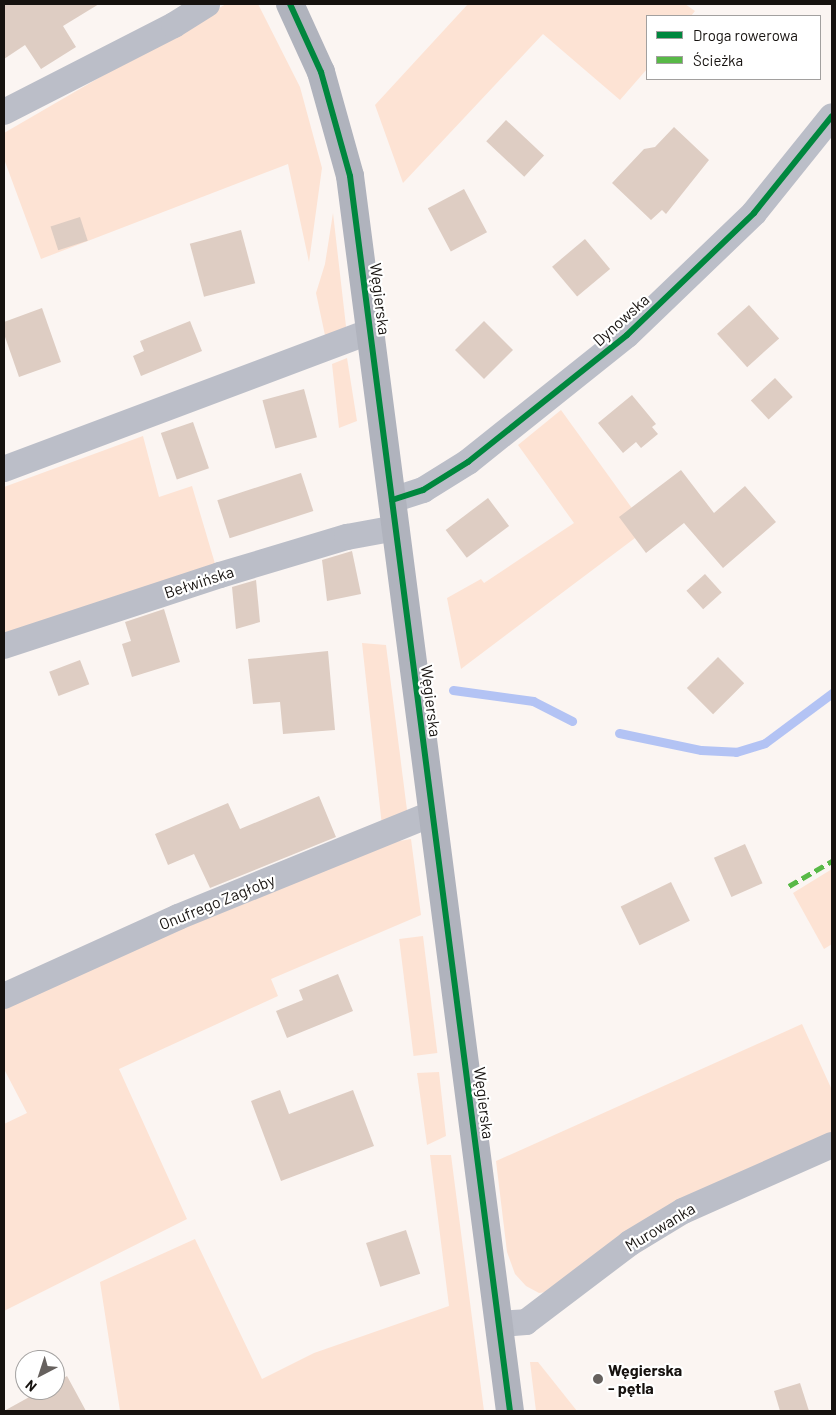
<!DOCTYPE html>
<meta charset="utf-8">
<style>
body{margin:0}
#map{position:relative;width:836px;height:1415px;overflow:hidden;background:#fbf5f2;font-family:Barlow,sans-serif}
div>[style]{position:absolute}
.green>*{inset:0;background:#fde3d4;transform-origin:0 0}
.stream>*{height:9px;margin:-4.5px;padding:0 4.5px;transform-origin:4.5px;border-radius:4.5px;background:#b3c3f4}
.building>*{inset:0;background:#decdc3;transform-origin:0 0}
.street>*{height:26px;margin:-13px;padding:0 13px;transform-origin:13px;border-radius:13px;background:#bbbec8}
.secondary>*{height:28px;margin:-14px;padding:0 14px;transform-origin:14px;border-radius:14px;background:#b0b3bd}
.quiet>*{height:5px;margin-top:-2.5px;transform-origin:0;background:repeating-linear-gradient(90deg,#58b947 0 10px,transparent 0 15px)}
.cycleway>*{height:6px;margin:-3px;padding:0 3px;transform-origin:3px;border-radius:3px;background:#00873e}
.dots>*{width:14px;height:14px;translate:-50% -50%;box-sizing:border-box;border:2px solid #fff;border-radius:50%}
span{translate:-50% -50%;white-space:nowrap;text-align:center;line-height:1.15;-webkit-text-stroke:4.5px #fff;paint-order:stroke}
.street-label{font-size:16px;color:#16120f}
.poi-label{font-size:16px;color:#16120f;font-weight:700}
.left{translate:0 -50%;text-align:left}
.frame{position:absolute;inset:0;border:5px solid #16120f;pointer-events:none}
.legend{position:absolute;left:646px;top:15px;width:175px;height:65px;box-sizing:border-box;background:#fff;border:1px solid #a2a09f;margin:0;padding:6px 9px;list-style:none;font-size:15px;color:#16120f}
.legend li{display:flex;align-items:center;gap:10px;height:25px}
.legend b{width:25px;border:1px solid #a2a09f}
.north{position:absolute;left:15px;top:1350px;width:50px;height:50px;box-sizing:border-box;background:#fff;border:1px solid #a2a09f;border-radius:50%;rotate:220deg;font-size:14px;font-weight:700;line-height:20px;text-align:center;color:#16120f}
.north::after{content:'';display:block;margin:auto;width:18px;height:22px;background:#66615e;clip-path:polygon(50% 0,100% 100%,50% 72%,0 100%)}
</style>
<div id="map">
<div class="green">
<div style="clip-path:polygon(226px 4px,258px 4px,300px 87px,322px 168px,309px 262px,288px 164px,41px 259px,4px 159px,4px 133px)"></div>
<div style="clip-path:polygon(468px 4px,685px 4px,695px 11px,691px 16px,647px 16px,647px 69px,620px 100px,543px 34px,403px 183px,375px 105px)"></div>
<div style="clip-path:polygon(333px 213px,347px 335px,326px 340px,316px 293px,325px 264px)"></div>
<div style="clip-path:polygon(347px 358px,357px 421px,339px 428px,332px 364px)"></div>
<div style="clip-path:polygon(561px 410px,647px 529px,461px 669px,447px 598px,481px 579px,484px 583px,574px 523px,518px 445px)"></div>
<div style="clip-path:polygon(143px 436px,159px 497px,192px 486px,216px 567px,4px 641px,4px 487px)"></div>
<div style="clip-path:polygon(362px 643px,386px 645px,408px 818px,382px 826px)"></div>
<div style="clip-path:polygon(411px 839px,421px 915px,271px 979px,278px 996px,119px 1069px,187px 1219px,4px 1311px,4px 1124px,27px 1113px,4px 1069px,4px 1004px,383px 844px)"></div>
<div style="clip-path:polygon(832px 869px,832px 944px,824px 949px,793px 893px)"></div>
<div style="left:423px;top:936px;width:118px;height:24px;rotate:83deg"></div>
<div style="clip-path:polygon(802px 1024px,832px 1090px,832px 1137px,554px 1291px,539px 1293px,526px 1286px,515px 1274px,507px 1252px,496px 1161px)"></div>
<div style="clip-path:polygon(439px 1072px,446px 1136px,427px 1145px,417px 1073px)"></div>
<div style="clip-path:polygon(430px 1155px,451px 1155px,484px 1411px,120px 1411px,100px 1282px,195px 1239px,262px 1379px,314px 1353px,449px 1306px)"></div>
<div style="clip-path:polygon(530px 1362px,538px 1362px,577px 1411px,536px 1411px)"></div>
</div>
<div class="stream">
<div style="left:453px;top:690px;width:81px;rotate:7.8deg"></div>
<div style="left:533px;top:701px;width:44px;rotate:27.1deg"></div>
<div style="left:619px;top:733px;width:84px;rotate:11.7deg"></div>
<div style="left:701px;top:750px;width:35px;rotate:3deg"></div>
<div style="left:736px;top:752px;width:30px;rotate:-17deg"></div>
<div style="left:765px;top:743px;width:84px;rotate:-36.7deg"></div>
</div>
<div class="building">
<div style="clip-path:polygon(4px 4px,99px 4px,63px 26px,76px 47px,41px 69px,25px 45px,4px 59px)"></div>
<div style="left:506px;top:120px;width:52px;height:29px;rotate:43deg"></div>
<div style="clip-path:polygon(674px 127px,709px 160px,666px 214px,662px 210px,651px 220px,612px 183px,644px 149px,655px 147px)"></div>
<div style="left:464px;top:189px;width:49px;height:41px;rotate:62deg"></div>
<div style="left:80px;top:217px;width:25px;height:31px;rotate:72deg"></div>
<div style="left:241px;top:230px;width:55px;height:53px;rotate:75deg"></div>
<div style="left:585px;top:239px;width:39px;height:43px;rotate:50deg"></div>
<div style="left:749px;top:305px;width:45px;height:43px;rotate:48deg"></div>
<div style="clip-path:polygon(42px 308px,61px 362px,19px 377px,4px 334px,4px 322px)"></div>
<div style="clip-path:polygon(190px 321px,202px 351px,141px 376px,133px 356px,144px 351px,140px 341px)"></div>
<div style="left:484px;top:321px;width:41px;height:41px;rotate:45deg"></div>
<div style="left:775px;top:378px;width:26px;height:33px;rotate:47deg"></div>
<div style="left:304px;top:389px;width:50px;height:43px;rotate:75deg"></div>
<div style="clip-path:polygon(632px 395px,656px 424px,652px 427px,658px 434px,641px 448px,636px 442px,623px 453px,598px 423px)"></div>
<div style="left:193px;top:422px;width:49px;height:34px;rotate:71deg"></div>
<div style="clip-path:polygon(681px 470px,714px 513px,745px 486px,776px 522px,723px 568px,684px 523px,646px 553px,619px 517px)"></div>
<div style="left:301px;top:473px;width:40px;height:88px;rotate:72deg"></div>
<div style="left:488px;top:498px;width:35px;height:53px;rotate:53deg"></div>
<div style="clip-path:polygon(352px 551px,361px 594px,327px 601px,322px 560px)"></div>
<div style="left:705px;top:574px;width:25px;height:25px;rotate:48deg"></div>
<div style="clip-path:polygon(256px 580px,260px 622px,236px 629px,232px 587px)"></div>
<div style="clip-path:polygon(164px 609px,180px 662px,132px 677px,122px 644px,131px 641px,125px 622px)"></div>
<div style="clip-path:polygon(328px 651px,335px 730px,283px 734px,280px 702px,253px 704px,248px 659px)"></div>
<div style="left:718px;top:657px;width:37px;height:44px;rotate:45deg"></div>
<div style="left:80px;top:660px;width:26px;height:33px;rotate:69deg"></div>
<div style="clip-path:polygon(319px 796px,336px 837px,210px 888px,194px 854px,168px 865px,155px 834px,228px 803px,240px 829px)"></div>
<div style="left:745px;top:844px;width:43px;height:34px;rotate:66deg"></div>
<div style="left:671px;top:882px;width:43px;height:56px;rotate:64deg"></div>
<div style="clip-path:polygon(338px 974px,353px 1011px,287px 1038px,276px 1011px,303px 1000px,299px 990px)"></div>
<div style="clip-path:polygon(280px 1090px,289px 1114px,353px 1090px,374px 1146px,281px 1181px,251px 1101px)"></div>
<div style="left:406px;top:1230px;width:46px;height:42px;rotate:72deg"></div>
<div style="clip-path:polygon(67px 1376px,86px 1411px,4px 1411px,42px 1390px,55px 1390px,55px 1383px)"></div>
<div style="clip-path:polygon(800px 1383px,809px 1411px,780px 1411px,774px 1391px)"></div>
</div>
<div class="street">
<div style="left:4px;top:112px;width:191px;rotate:-27.1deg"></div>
<div style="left:174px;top:25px;width:39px;rotate:-32deg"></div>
<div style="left:4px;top:469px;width:392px;rotate:-20.6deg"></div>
<div style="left:392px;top:500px;width:33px;rotate:-18deg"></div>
<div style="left:423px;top:490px;width:53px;rotate:-31.9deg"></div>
<div style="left:468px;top:462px;width:203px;rotate:-38.6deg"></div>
<div style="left:627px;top:335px;width:176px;rotate:-43.8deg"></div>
<div style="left:754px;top:213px;width:124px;rotate:-51.2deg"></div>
<div style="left:4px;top:646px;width:227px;rotate:-18.2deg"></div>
<div style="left:220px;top:575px;width:133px;rotate:-16.7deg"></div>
<div style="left:347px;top:537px;width:50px;rotate:-10.4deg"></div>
<div style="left:4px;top:996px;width:191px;rotate:-24.4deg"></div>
<div style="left:178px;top:917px;width:274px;rotate:-22.1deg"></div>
<div style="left:499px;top:1324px;width:27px;rotate:-4deg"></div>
<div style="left:526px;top:1322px;width:131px;rotate:-37.2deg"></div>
<div style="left:630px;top:1243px;width:62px;rotate:-31.1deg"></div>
<div style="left:683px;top:1211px;width:163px;rotate:-23.9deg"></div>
</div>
<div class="secondary">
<div style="left:290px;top:4px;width:75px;rotate:65.5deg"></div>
<div style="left:321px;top:72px;width:108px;rotate:74.4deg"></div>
<div style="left:350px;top:176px;width:1245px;rotate:82.62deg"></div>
</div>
<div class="quiet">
<div style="left:789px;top:886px;width:50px;rotate:-30.2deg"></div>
</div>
<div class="cycleway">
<div style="left:290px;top:4px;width:75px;rotate:65.5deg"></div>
<div style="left:321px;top:72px;width:108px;rotate:74.4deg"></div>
<div style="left:350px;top:176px;width:1245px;rotate:82.62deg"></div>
<div style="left:392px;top:500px;width:33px;rotate:-18deg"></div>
<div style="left:423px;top:490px;width:53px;rotate:-31.9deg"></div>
<div style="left:468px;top:462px;width:203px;rotate:-38.6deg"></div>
<div style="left:627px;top:335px;width:176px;rotate:-43.8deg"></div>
<div style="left:754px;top:213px;width:124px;rotate:-51.2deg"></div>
</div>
<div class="dots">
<div style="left:598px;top:1379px;background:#66615e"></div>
</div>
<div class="street-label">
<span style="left:380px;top:299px;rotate:83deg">Węgierska</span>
<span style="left:621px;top:320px;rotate:-42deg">Dynowska</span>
<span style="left:199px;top:582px;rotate:-18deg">Bełwińska</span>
<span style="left:431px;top:701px;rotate:83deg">Węgierska</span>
<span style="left:217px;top:902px;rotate:-22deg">Onufrego Zagłoby</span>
<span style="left:484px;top:1103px;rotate:83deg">Węgierska</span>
<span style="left:660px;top:1227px;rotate:-31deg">Murowanka</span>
</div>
<div class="poi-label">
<span class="left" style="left:608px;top:1379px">Węgierska<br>- pętla</span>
</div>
<div class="frame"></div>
<ul class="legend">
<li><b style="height:6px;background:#00873e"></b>Droga rowerowa</li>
<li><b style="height:6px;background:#58b947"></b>Ścieżka</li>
</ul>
<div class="north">N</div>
</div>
